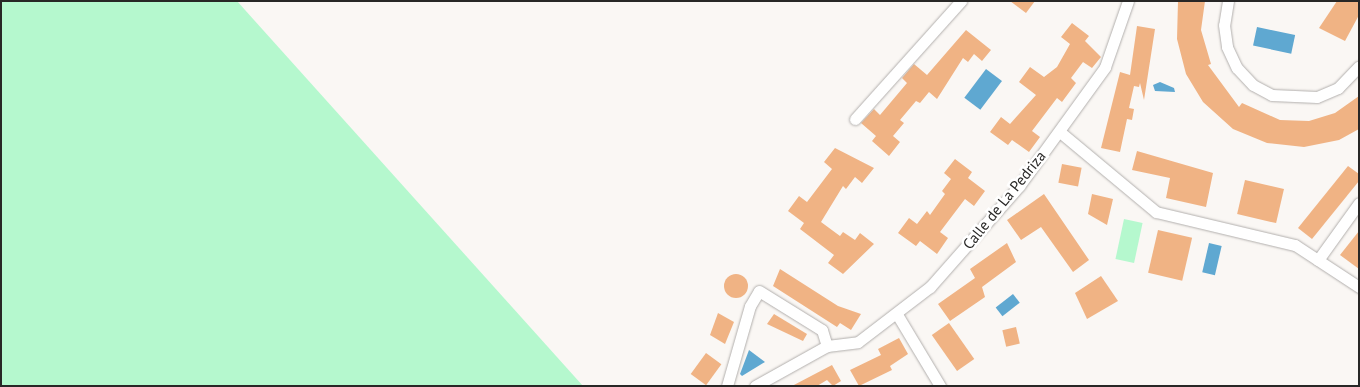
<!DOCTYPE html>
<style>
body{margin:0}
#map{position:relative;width:1360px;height:387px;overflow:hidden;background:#faf7f4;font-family:"PT Sans",sans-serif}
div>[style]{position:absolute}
.green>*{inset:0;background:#b5f8ce;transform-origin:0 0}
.water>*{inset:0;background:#5fa8d1;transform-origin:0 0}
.building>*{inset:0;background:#f0b384;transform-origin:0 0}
.round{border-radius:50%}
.roads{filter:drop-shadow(0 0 1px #b2afad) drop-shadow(0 0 1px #b2afad)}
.minor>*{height:11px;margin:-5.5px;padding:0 5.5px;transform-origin:5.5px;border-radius:5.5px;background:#fff}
span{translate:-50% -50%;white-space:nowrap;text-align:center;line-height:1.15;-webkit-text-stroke:5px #fff;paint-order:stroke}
.street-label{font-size:15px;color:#282726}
.frame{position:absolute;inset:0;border:2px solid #282726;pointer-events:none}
</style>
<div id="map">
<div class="green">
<div style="clip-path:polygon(1px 1px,237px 1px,583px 386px,1px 386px)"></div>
<div style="left:1124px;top:219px;width:19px;height:41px;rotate:12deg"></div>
</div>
<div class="water">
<div style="left:1257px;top:27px;width:39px;height:19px;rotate:12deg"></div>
<div style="left:986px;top:69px;width:20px;height:36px;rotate:37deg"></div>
<div style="clip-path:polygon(1160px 82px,1174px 88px,1175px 92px,1155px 91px,1153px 85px)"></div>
<div style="left:1209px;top:243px;width:13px;height:30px;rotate:13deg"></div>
<div style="left:1013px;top:294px;width:11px;height:22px;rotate:52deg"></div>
<div style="clip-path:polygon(749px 350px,765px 362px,742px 376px,740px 374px)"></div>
</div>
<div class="building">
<div style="clip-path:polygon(1010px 1px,1035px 1px,1026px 13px)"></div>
<div style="clip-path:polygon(1178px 1px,1205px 1px,1201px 30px,1211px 64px,1208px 65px,1239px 107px,1242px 103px,1280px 120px,1309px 121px,1335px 113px,1359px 96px,1359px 129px,1339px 140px,1304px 147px,1267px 143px,1233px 129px,1203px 102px,1186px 74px,1177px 39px)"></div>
<div style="clip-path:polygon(1337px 1px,1359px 1px,1359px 15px,1345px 41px,1319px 28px)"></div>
<div style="clip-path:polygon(1072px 23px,1089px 36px,1085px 41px,1101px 57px,1092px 68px,1083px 62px,1071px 78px,1076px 83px,1062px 102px,1057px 98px,1032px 131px,1040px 137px,1029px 152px,1012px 140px,1008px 145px,990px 132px,1001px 117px,1010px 124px,1036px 95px,1019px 82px,1030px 67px,1044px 77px,1057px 67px,1070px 44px,1061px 37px)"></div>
<div style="clip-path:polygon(1137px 26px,1155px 29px,1144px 100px,1140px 83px,1139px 87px,1134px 86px,1129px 108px,1134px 109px,1132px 120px,1127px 119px,1120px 152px,1101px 148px,1120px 72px,1130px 75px)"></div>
<div style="clip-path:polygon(966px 30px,991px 50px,982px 61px,974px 54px,968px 62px,963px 58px,937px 99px,929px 92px,920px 103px,916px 101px,900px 120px,904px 123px,893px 136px,900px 142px,889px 156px,872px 141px,876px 136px,861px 123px,874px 109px,880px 115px,907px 83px,902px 78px,914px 64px,927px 75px)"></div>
<div style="clip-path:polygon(835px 148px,874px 168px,862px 183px,855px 177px,846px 189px,843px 186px,821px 222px,840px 236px,843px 232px,855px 240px,860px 233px,874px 244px,843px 274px,828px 263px,834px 255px,800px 229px,804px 223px,788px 211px,799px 196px,807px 202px,832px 169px,824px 162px)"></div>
<div style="clip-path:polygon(1137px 151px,1213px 173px,1206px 207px,1166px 198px,1170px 178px,1132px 170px)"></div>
<div style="clip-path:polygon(955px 159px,972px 172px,968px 178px,985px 191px,974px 206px,965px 199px,940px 232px,948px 238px,937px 254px,920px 241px,916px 246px,898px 233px,909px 218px,917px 224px,927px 211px,930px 215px,945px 194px,942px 191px,951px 179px,944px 173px)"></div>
<div style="left:1062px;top:164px;width:20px;height:19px;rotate:11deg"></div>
<div style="clip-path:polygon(1348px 166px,1359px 174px,1359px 181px,1312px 239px,1298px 228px)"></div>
<div style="left:1245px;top:180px;width:40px;height:35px;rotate:13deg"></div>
<div style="clip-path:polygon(1044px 194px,1089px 260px,1073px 272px,1041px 227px,1021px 240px,1007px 220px)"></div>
<div style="clip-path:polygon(1092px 194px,1113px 199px,1107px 225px,1088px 214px)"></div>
<div style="left:1158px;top:230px;width:35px;height:44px;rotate:13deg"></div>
<div style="clip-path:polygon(1359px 231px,1359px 269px,1340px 255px)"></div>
<div style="clip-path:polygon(1007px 243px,1016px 262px,982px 287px,985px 297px,950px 321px,938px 304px,975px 278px,970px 269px)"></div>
<div style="clip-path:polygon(780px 269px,838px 306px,861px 314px,851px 330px,840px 323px,837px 327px,773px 286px)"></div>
<div class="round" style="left:724px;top:274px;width:24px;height:24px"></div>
<div style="clip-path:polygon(1101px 276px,1118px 301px,1087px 319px,1075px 293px)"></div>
<div style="clip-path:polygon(718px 313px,734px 322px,725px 344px,710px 335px)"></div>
<div style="clip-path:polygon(774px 314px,807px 334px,803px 341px,767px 324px)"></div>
<div style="left:949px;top:323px;width:44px;height:21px;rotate:55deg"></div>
<div style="left:1016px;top:327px;width:17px;height:14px;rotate:77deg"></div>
<div style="clip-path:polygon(899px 338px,908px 354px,890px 366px,892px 370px,859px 386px,850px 370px,881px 355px,878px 349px)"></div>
<div style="left:706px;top:353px;width:19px;height:26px;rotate:36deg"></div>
<div style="clip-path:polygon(832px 365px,841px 381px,833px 386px,827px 380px,817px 386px,792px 386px)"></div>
</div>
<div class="roads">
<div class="minor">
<div style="left:1228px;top:1px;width:24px;rotate:99deg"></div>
<div style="left:1224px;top:25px;width:22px;rotate:82deg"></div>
<div style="left:1227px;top:47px;width:23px;rotate:65deg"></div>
<div style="left:1237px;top:68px;width:23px;rotate:47deg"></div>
<div style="left:1253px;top:85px;width:21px;rotate:28deg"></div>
<div style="left:1272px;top:95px;width:45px;rotate:2.5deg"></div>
<div style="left:1317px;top:97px;width:23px;rotate:-23deg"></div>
<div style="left:1338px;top:88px;width:30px;rotate:-46deg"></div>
<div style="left:855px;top:119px;width:159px;rotate:-48.1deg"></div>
<div style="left:1060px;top:132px;width:125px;rotate:39.8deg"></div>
<div style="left:1156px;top:212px;width:143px;rotate:13.4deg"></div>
<div style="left:1295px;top:245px;width:77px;rotate:33.3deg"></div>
<div style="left:1318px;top:260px;width:70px;rotate:-54.3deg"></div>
<div style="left:898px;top:316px;width:82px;rotate:59deg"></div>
<div style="left:727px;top:386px;width:83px;rotate:-74deg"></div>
<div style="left:750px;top:306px;width:17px;rotate:-59deg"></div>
<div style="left:759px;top:291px;width:74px;rotate:31.8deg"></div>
<div style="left:822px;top:330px;width:17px;rotate:73deg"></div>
<div style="left:755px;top:386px;width:82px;rotate:-29.1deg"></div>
<div style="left:827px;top:346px;width:31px;rotate:-7deg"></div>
<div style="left:858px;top:342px;width:91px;rotate:-37.4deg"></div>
<div style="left:930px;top:287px;width:135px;rotate:-48.6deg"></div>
<div style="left:1019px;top:186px;width:147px;rotate:-54.1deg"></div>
<div style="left:1105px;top:67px;width:70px;rotate:-70.8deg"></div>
</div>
</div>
<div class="street-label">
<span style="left:1004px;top:200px;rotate:-51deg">Calle de La Pedriza</span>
</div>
<div class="frame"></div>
</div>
